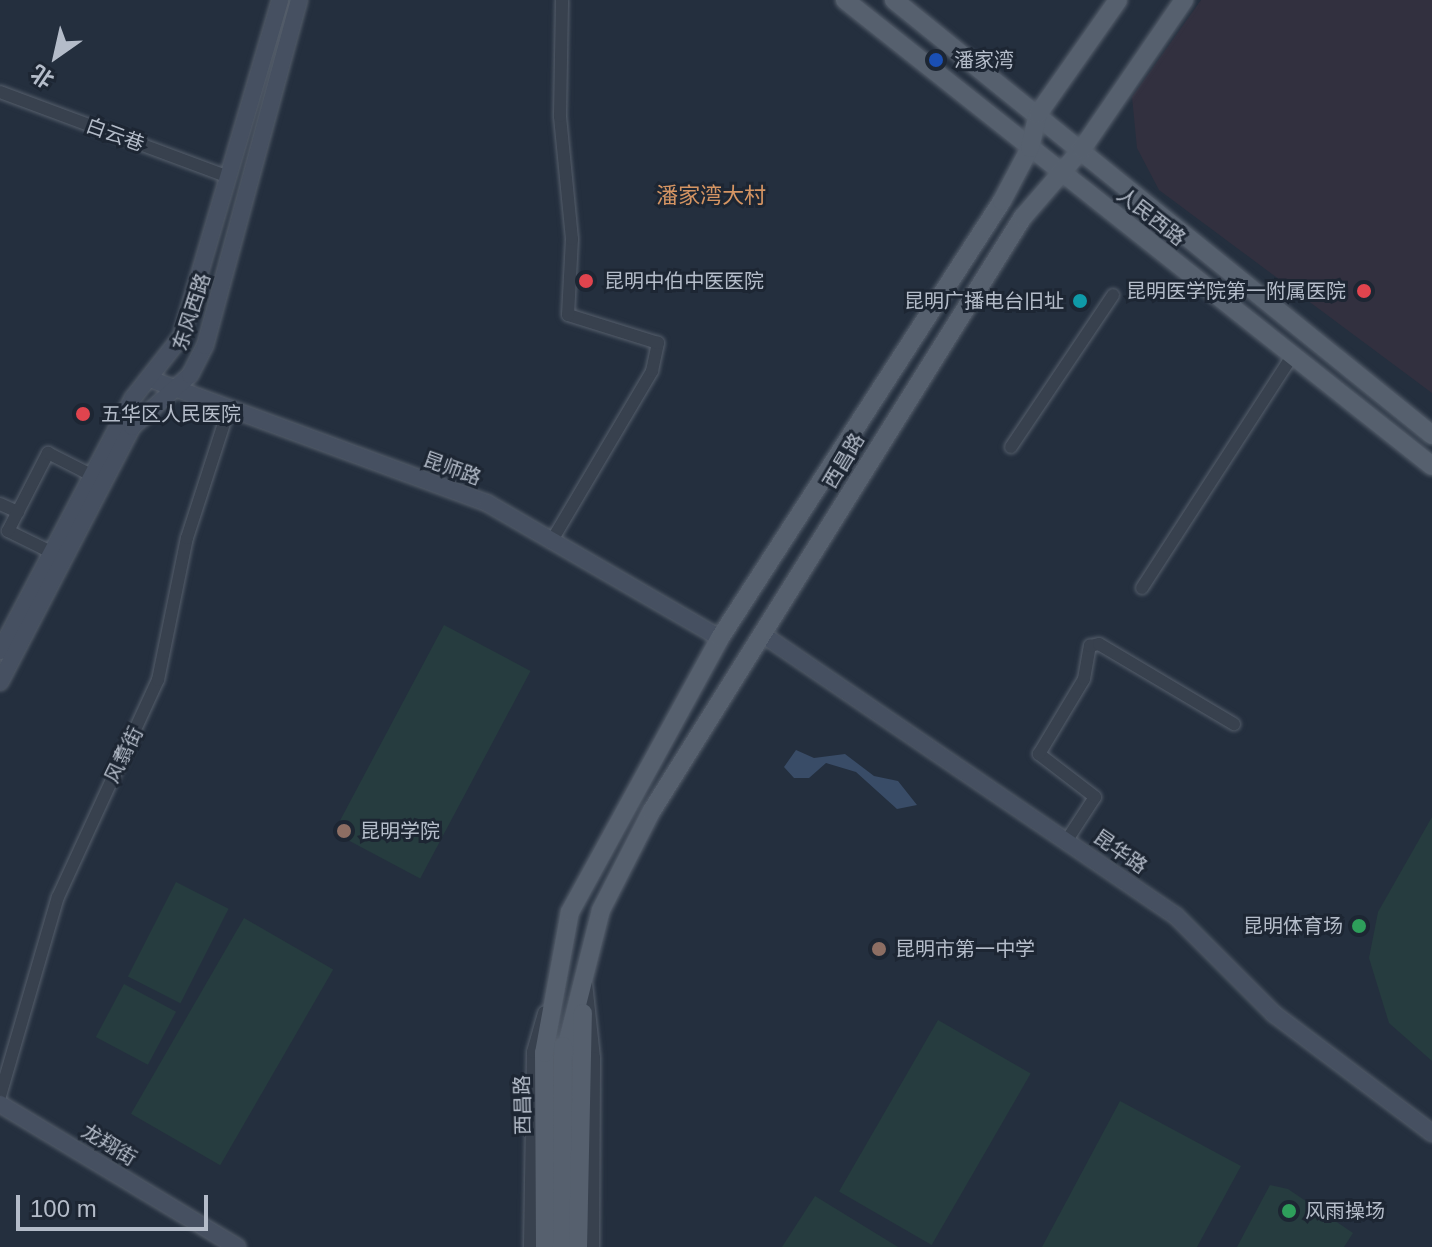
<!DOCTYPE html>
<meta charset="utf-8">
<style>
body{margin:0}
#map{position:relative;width:1432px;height:1247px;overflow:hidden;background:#242f3e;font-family:Arial,"Noto Sans SC",sans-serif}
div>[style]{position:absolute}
.medical>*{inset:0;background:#32303f}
.green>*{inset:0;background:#263c3f;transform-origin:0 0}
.water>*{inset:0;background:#394c67}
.roads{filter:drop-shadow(0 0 2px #565f6c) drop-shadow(0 0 2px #565f6c)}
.street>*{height:12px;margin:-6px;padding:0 6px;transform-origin:6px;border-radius:6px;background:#38414e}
.secondary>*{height:16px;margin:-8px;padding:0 8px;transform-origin:8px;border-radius:8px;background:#465061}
.primary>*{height:18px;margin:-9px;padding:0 9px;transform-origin:9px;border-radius:9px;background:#56606e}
.dots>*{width:22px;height:22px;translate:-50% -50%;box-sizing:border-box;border:4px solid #1d2633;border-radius:50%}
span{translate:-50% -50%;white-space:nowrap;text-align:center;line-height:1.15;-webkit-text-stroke:6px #1d2633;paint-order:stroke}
.poi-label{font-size:20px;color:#b4bcc9}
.left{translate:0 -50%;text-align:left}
.right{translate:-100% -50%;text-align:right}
.street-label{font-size:20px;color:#b4bcc9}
.neighbourhood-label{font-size:22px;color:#d59563}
.north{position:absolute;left:16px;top:16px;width:80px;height:80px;-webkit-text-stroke:6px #1d2633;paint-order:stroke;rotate:214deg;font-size:22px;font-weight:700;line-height:32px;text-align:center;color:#b4bcc9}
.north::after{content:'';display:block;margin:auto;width:28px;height:36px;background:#b4bcc9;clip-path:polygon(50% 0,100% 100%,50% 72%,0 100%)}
.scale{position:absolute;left:16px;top:1195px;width:192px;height:36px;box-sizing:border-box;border:4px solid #b4bcc9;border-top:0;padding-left:10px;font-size:24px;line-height:28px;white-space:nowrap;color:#b4bcc9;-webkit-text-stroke:6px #1d2633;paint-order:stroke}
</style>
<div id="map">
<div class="medical">
<div style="clip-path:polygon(1201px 0,1432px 0,1432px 393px,1159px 190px,1137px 148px,1132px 97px)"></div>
</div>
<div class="green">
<div style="left:444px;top:625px;width:98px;height:235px;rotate:28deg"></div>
<div style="clip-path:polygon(1432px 817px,1432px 1061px,1389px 1023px,1369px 958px,1378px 912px)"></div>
<div style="left:176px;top:882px;width:59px;height:106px;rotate:27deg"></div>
<div style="left:244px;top:918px;width:103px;height:226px;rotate:30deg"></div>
<div style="left:124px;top:984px;width:59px;height:60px;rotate:28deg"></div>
<div style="left:938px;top:1020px;width:107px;height:198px;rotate:30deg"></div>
<div style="clip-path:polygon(1120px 1101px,1241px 1166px,1197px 1247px,1042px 1247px)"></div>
<div style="clip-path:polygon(1270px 1185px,1288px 1189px,1353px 1233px,1344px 1247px,1237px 1247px)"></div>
<div style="clip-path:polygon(815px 1196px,898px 1247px,782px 1247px)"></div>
</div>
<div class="water">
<div style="clip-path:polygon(796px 750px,814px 758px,845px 754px,874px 776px,898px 781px,917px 805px,897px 809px,856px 772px,826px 763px,809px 778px,794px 778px,784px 767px)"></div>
</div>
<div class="roads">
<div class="street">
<div style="left:0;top:92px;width:244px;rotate:20.4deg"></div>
<div style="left:1011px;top:447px;width:183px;rotate:-56.1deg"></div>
<div style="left:0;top:504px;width:20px;rotate:24deg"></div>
<div style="left:551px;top:542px;width:199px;rotate:-59.4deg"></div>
<div style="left:652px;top:371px;width:29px;rotate:-78deg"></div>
<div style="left:658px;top:343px;width:94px;rotate:-162.7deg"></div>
<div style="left:568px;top:315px;width:76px;rotate:-87deg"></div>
<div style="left:572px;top:239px;width:124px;rotate:-95.6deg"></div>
<div style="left:560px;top:116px;width:116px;rotate:-89deg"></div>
<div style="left:59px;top:556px;width:57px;rotate:-153.9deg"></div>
<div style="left:8px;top:531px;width:88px;rotate:-62.9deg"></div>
<div style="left:48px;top:453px;width:57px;rotate:27deg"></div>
<div style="left:1142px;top:588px;width:276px;rotate:-57.1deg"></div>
<div style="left:1067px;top:840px;width:51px;rotate:-56.9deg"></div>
<div style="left:1095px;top:797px;width:71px;rotate:-142.5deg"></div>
<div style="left:1039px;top:754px;width:87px;rotate:-59deg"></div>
<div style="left:1084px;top:679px;width:34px;rotate:-80deg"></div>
<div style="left:1090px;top:646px;width:9px;rotate:-13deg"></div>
<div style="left:1099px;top:644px;width:157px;rotate:30.7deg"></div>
<div style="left:586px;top:983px;width:75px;rotate:83.9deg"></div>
<div style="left:594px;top:1058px;width:189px;rotate:90.3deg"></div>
<div style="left:0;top:1096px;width:207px;rotate:-73.8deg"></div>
<div style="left:58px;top:897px;width:239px;rotate:-65.3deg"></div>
<div style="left:158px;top:680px;width:145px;rotate:-78.5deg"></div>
<div style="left:187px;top:538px;width:137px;rotate:-72.1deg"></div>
<div style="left:530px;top:1247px;width:195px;rotate:-89.1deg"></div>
<div style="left:533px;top:1052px;width:41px;rotate:-74.2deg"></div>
</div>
<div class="secondary">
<div style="left:150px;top:379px;width:359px;rotate:20.2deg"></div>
<div style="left:487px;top:503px;width:269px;rotate:30.1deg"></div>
<div style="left:762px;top:634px;width:501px;rotate:34.26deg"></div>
<div style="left:1176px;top:916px;width:139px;rotate:45deg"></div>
<div style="left:1274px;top:1014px;width:198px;rotate:37deg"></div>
<div style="left:0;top:651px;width:286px;rotate:-62.3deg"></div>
<div style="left:133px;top:398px;width:78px;rotate:-51.8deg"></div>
<div style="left:181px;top:337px;width:351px;rotate:-73.6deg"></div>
<div style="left:0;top:682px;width:287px;rotate:-62.6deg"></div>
<div style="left:132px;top:427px;width:78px;rotate:-41.9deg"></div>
<div style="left:190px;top:375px;width:33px;rotate:-63deg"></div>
<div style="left:205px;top:346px;width:359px;rotate:-74.8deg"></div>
<div style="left:0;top:1104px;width:277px;rotate:31.1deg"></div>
</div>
<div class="primary">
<div style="left:845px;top:0;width:749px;rotate:38.44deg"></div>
<div style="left:894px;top:0;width:692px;rotate:38.96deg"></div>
<div style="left:564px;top:1056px;width:151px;rotate:-75.8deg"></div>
<div style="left:601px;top:910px;width:110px;rotate:-63deg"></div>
<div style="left:651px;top:812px;width:702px;rotate:-57.99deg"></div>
<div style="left:1023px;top:217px;width:90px;rotate:-49.1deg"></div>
<div style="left:1082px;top:149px;width:181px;rotate:-55.6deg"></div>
<div style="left:545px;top:1247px;width:194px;rotate:-90.3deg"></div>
<div style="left:544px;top:1053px;width:143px;rotate:-79.6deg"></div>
<div style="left:570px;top:912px;width:312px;rotate:-61.3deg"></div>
<div style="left:720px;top:638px;width:520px;rotate:-57.17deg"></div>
<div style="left:1002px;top:201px;width:60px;rotate:-62.2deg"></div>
<div style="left:1030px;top:148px;width:35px;rotate:-77deg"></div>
<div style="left:1038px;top:114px;width:139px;rotate:-54.9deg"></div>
<div style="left:562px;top:1247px;width:201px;rotate:-89.7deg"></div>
<div style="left:578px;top:1247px;width:234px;rotate:-88.8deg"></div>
</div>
</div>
<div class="dots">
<div style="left:936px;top:60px;background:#1a4fb4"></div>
<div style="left:586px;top:281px;background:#e0444e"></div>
<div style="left:1364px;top:291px;background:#e0444e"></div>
<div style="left:1080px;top:301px;background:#0f9aa8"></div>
<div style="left:83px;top:414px;background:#e0444e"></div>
<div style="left:344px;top:831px;background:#8d6e63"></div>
<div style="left:1359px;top:926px;background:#2e9e5b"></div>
<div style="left:879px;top:949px;background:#8d6e63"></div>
<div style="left:1289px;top:1211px;background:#2e9e5b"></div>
</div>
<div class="poi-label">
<span class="left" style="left:954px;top:60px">潘家湾</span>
<span class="left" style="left:604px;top:281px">昆明中伯中医医院</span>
<span class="right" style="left:1346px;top:291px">昆明医学院第一附属医院</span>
<span class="right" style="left:1064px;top:301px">昆明广播电台旧址</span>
<span class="left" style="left:101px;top:414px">五华区人民医院</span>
<span class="left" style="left:360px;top:831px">昆明学院</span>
<span class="right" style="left:1343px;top:926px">昆明体育场</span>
<span class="left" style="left:895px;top:949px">昆明市第一中学</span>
<span class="left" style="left:1305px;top:1211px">风雨操场</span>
</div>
<div class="street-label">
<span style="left:115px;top:135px;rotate:20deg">白云巷</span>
<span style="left:1151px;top:217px;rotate:38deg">人民西路</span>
<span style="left:192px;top:312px;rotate:-72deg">东风西路</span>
<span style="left:844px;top:461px;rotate:-59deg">西昌路</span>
<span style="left:452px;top:469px;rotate:20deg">昆师路</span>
<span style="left:124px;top:755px;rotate:-64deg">风翥街</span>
<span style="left:1120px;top:852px;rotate:35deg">昆华路</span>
<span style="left:523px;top:1105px;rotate:-91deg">西昌路</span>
<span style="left:109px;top:1145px;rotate:31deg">龙翔街</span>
</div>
<div class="neighbourhood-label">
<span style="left:711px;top:196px">潘家湾大村</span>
</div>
<div class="north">北</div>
<div class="scale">100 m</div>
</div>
